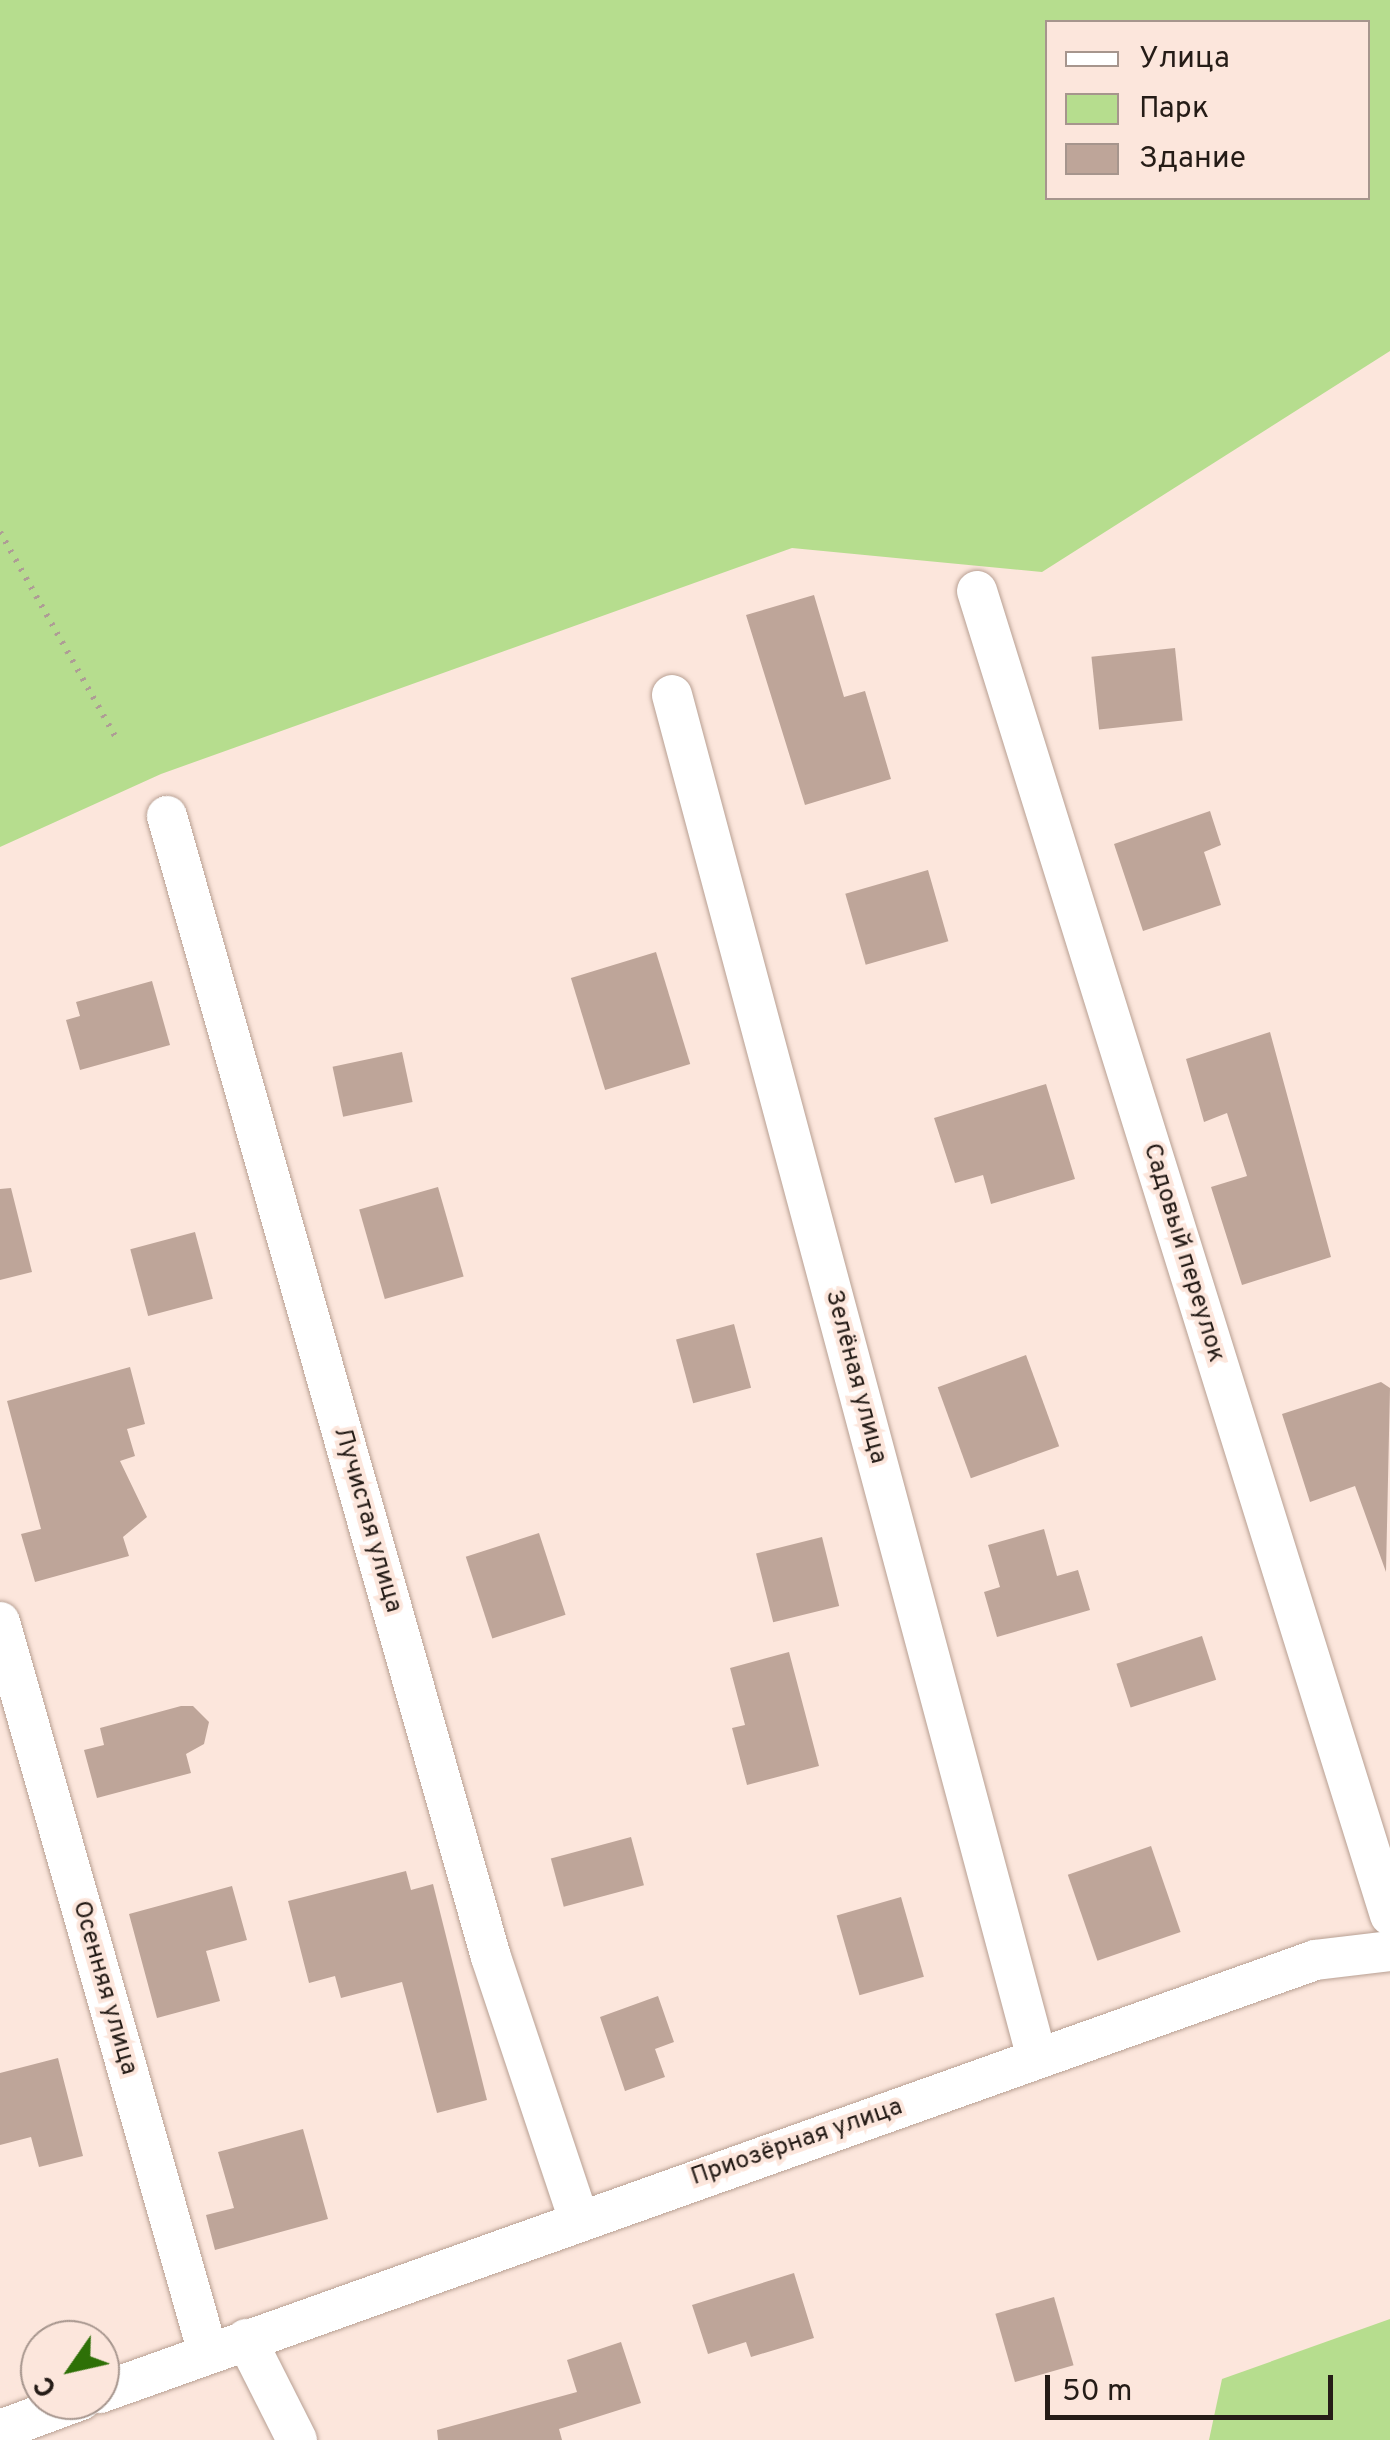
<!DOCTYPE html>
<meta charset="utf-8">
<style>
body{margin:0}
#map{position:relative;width:1390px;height:2440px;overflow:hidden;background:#fce6dc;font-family:Overpass,sans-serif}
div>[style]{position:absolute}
.green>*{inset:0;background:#b6dd8e}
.building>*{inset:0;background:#bea599;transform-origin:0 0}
.path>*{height:6px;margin-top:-3px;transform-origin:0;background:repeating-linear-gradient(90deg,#ae9d95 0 2.5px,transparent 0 10.5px)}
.roads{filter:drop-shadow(0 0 2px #b8a093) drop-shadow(0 0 2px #b8a093)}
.minor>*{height:40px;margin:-20px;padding:0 20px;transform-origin:20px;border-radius:20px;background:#fff}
span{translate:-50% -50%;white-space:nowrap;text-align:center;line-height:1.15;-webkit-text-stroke:8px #fce6dc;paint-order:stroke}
.street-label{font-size:25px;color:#251c17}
.legend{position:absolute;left:1045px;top:20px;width:325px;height:180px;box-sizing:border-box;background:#fce6dc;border:2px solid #a6958d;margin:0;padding:12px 18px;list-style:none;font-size:30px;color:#251c17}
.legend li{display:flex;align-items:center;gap:20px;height:50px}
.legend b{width:50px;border:2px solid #a6958d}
.north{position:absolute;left:20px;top:2320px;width:100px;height:100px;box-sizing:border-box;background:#fce6dc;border:2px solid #a6958d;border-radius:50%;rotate:236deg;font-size:28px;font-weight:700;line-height:40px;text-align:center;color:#251c17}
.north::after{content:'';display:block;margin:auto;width:35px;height:45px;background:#2e7007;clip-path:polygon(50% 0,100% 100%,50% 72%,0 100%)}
.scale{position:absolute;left:1045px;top:2375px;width:288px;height:45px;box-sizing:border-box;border:5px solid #251c17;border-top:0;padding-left:12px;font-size:30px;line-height:35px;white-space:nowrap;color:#251c17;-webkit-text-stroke:8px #fce6dc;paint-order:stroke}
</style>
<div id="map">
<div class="green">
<div style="clip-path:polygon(evenodd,0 0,1390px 0,1390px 351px,1042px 572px,792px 548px,161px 774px,0 847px,0 0,1048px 22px,1368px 22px,1368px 198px,1048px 198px,1048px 22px)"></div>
<div style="clip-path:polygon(1390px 2319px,1390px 2440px,1209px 2440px,1222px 2379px)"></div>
</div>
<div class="building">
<div style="clip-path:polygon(814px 595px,844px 697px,865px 691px,891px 779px,805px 805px,746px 615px)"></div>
<div style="left:1175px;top:648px;width:73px;height:84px;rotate:84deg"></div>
<div style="clip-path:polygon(1210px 811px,1221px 845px,1204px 852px,1221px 905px,1143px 931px,1114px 844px)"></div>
<div style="left:928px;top:870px;width:74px;height:86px;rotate:74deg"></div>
<div style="left:656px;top:952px;width:117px;height:89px;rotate:73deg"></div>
<div style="clip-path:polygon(152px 981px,170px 1045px,80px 1070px,66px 1020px,80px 1016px,76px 1002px)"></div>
<div style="clip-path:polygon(1270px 1032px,1331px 1257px,1242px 1285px,1211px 1187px,1247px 1176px,1227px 1113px,1204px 1122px,1186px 1059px)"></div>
<div style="left:402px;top:1052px;width:51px;height:71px;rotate:78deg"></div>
<div style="clip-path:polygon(1046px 1084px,1075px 1179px,991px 1204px,983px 1175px,955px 1183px,934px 1118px)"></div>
<div style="left:438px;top:1187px;width:93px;height:82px;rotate:74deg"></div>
<div style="clip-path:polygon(11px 1188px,32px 1272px,0 1280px,0 1189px)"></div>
<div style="left:195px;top:1232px;width:69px;height:67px;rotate:75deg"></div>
<div style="left:734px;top:1324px;width:66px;height:60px;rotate:75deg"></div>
<div style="left:1026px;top:1355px;width:97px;height:94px;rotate:70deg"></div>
<div style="clip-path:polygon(130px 1367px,145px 1424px,127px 1429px,135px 1456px,120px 1461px,147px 1517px,123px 1537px,129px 1556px,35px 1582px,21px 1534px,41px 1529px,7px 1401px)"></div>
<div style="clip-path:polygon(1381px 1382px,1390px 1388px,1386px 1572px,1355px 1486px,1310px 1502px,1282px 1414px)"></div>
<div style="clip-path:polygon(1044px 1529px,1057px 1576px,1078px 1570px,1090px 1610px,997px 1637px,984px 1592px,1000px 1587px,988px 1545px)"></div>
<div style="left:539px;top:1533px;width:86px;height:77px;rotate:72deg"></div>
<div style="left:822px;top:1537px;width:71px;height:68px;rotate:76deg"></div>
<div style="left:1202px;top:1636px;width:46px;height:90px;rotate:72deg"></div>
<div style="clip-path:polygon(789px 1652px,819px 1766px,747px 1785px,732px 1728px,745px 1725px,730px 1668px)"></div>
<div style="clip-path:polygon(181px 1706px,193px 1706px,209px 1722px,204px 1744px,186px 1754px,191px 1773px,97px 1798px,84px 1750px,104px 1745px,100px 1728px)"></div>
<div style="left:631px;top:1837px;width:50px;height:83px;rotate:75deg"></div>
<div style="left:1151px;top:1846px;width:91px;height:88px;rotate:71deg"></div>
<div style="clip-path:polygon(406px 1871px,411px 1890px,433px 1884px,487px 2100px,437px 2113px,402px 1982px,341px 1998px,335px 1976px,309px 1983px,288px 1901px)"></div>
<div style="clip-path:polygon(232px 1886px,247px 1940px,206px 1951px,220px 2001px,157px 2018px,129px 1914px)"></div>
<div style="left:901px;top:1897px;width:83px;height:67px;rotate:74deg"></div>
<div style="clip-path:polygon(658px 1996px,674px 2042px,655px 2049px,665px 2077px,625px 2091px,600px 2017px)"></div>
<div style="clip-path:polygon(58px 2058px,83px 2156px,39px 2167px,31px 2137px,0 2145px,0 2073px)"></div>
<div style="clip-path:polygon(303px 2129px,328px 2219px,215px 2250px,206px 2215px,234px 2208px,218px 2152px)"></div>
<div style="clip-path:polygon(794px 2273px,814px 2338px,751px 2357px,746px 2342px,708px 2354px,692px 2305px)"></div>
<div style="left:1054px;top:2297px;width:71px;height:61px;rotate:74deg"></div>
<div style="clip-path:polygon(621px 2342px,641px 2403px,559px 2429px,562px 2440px,438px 2440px,437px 2430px,577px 2392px,567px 2360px)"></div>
</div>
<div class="path">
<div style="left:0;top:532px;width:240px;rotate:60.6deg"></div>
</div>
<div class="roads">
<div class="minor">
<div style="left:977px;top:591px;width:1387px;rotate:72.68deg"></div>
<div style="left:672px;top:695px;width:1411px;rotate:75.01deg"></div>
<div style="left:167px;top:816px;width:1186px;rotate:74.15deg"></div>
<div style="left:491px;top:1957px;width:277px;rotate:71.5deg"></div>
<div style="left:0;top:1622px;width:760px;rotate:74.12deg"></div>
<div style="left:246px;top:2339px;width:113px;rotate:63.2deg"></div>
<div style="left:100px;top:2393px;width:1290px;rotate:-19.61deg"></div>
<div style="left:1315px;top:1960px;width:76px;rotate:-6.8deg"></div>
<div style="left:0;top:2430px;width:86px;rotate:-20.3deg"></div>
</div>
</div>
<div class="street-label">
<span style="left:1183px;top:1253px;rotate:73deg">Садовый переулок</span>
<span style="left:855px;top:1377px;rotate:75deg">Зелёная улица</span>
<span style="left:367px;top:1520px;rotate:74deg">Лучистая улица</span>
<span style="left:104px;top:1988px;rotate:74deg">Осенняя улица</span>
<span style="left:797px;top:2143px;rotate:-19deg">Приозёрная улица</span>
</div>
<ul class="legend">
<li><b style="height:12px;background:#fff"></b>Улица</li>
<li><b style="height:28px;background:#b6dd8e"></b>Парк</li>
<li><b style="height:28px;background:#bea599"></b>Здание</li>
</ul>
<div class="north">С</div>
<div class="scale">50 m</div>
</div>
